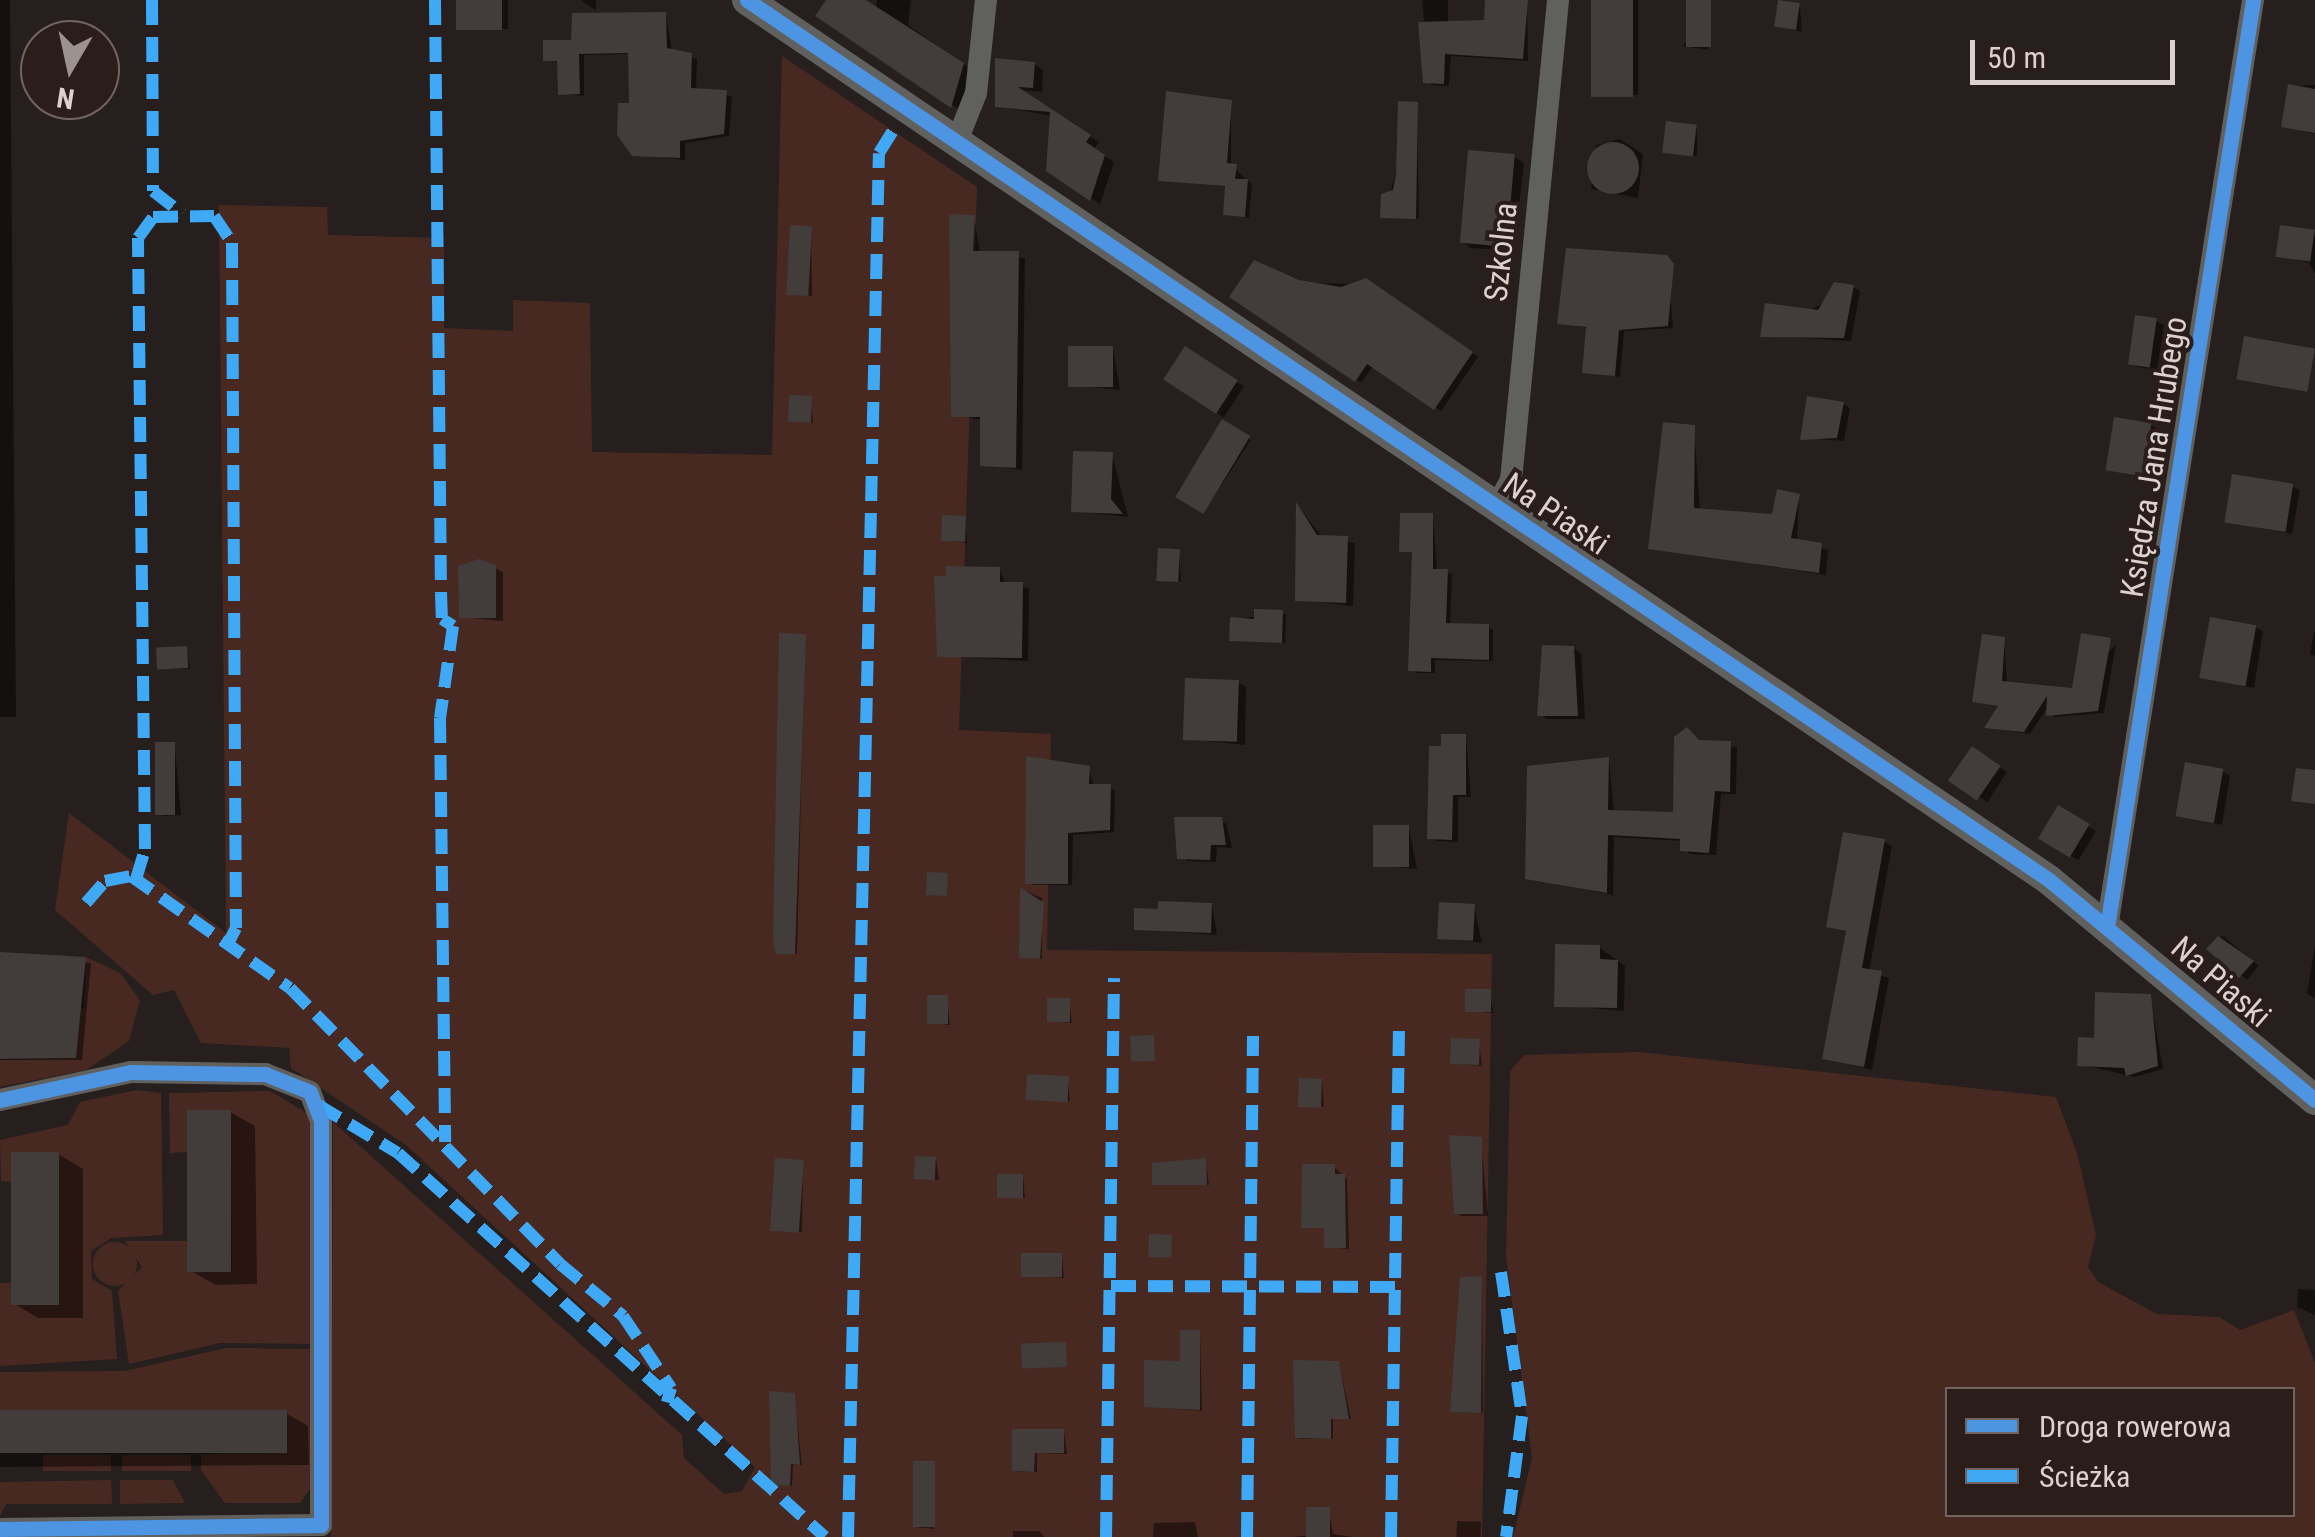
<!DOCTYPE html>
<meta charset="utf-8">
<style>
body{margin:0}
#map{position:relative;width:2315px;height:1537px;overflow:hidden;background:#261f1e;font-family:"Roboto Condensed",sans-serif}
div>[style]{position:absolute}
.green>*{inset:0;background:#482921;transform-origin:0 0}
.round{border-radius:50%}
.shadow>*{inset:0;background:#0007;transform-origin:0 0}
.building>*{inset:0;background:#423c3b;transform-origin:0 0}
.minor>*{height:22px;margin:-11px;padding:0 11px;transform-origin:11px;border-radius:11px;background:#60605f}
.tertiary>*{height:30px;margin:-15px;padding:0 15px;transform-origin:15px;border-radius:15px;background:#60605f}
.quiet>*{height:12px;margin-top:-6px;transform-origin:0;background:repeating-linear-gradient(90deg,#3fa9f5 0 25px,transparent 0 37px)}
.cycleway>*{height:15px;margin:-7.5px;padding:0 7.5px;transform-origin:7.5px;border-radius:7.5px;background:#4d94e3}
span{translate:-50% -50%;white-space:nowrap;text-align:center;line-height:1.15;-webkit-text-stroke:8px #2a1d1a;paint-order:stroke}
.street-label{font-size:32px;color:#dbd2cf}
.legend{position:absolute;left:1945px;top:1387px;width:350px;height:130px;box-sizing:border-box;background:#2a1d1a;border:2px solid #716562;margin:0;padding:12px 18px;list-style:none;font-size:30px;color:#dbd2cf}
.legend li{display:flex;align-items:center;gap:20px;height:50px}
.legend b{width:50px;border:2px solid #716562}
.north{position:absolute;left:20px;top:20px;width:100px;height:100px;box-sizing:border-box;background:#2a1d1a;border:2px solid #716562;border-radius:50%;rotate:189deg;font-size:28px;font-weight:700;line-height:40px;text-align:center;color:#dbd2cf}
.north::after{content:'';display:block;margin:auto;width:35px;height:45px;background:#9c9391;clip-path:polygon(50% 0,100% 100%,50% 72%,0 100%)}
.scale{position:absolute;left:1970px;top:40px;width:205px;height:45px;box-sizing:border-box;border:5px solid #dbd2cf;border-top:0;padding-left:12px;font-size:30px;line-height:35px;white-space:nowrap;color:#dbd2cf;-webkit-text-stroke:8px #2a1d1a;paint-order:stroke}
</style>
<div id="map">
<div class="green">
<div style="clip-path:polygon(782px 56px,977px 187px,959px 730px,1051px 734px,1047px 950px,1492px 954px,1482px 1537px,331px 1537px,333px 1122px,682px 1435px,684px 1458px,724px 1494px,742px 1491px,755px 1467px,406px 1145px,291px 1068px,289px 1048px,201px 1043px,174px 990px,153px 995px,55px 910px,69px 813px,226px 933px,219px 205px,327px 207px,328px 235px,444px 238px,444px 328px,513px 331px,513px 300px,590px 303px,592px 452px,772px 455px)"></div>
<div style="clip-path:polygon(86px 957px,120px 973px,140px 1000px,129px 1041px,86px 1070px,0 1087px,0 1060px,76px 1058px,76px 1038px,57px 1007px,84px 1008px)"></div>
<div style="clip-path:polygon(evenodd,1638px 1052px,2056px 1097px,2077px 1153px,2096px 1235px,2088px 1267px,2098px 1282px,2157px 1314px,2219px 1317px,2240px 1330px,2294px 1310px,2315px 1363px,2315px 1537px,1513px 1537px,1532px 1458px,1506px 1256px,1510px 1071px,1524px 1055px,1638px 1052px,1948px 1390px,2292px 1390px,2292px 1514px,1948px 1514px,1948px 1390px)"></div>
<div style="clip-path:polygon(137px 1090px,161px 1093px,163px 1235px,111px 1238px,91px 1251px,92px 1279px,112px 1291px,117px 1359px,0 1366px,0 1283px,11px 1283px,11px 1304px,58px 1304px,59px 1152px,11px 1152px,11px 1182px,1px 1181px,0 1140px,68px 1125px,80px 1102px)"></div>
<div style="clip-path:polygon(270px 1091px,312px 1116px,314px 1344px,220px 1343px,129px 1364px,118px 1291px,142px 1267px,125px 1241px,188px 1241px,189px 1272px,232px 1271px,231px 1110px,188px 1110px,188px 1152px,170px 1153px,169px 1093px)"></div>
<div class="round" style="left:93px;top:1242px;width:44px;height:44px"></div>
<div style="clip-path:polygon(226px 1348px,314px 1349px,311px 1487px,300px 1503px,225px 1503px,201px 1470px,201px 1454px,287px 1453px,286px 1410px,0 1412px,0 1372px,125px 1371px)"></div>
<div style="left:43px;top:1455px;width:68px;height:16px"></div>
<div style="left:122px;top:1455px;width:69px;height:16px"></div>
<div style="clip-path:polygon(111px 1480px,112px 1504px,6px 1504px,0 1516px,0 1482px)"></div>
<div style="clip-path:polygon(120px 1480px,173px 1480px,185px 1503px,120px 1504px)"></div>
</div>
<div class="shadow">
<div style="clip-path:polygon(0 0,10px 0,16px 717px,0 717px)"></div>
<div style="left:458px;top:0;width:50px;height:29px"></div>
<div style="clip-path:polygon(581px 0,596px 0,596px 10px,592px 8px)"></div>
<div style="clip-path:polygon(829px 0,876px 9px,877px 0,911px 0,908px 25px,972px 70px,960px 110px,818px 16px)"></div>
<div style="clip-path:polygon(1422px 0,1448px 0,1448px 22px,1486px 22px,1527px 2px,1528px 61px,1451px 56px,1449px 86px,1431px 85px)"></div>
<div style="left:1593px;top:0;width:45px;height:95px"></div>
<div style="clip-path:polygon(1710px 3px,1708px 50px,1683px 46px)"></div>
<div style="clip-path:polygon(1800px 6px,1802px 32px,1778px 26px)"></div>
<div style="clip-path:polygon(666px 14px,672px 52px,697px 59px,696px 91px,732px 96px,729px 136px,685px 143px,685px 160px,634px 154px,630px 54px,584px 55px,584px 96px,560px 93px,560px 63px,545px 59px)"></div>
<div style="clip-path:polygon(1034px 64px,1043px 70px,1042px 92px,1020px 90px,1099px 142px,1094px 149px,1114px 162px,1100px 204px,1049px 170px,1052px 116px,998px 106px)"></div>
<div style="clip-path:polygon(2315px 85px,2315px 134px,2284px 126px,2290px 86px)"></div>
<div style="clip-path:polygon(1231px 102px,1231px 166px,1252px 184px,1249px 218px,1226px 213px,1228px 187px,1160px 180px)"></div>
<div style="clip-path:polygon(1417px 104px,1419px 219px,1386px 218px,1383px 216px)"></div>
<div style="clip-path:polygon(1697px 127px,1697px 156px,1665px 152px)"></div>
<div style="clip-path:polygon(1620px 139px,1643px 154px,1638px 198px,1591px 189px,1596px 145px)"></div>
<div style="clip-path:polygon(1514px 157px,1524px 163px,1514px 251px,1471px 248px,1462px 242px)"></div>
<div style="clip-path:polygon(974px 217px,980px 253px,1025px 258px,1022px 470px,982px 465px,982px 420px,953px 415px)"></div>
<div style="clip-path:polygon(811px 229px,812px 296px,793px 295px,790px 294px)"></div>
<div style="clip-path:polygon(2315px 235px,2315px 274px,2309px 263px,2279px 255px)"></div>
<div style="clip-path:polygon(1667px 258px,1673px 328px,1624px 331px,1620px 377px,1585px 371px,1588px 328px,1560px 323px)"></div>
<div style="clip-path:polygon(1298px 283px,1372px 284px,1478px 357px,1441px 411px,1374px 365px,1361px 383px,1233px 296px)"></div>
<div style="clip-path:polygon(1853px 287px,1860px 291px,1851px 341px,1763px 336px)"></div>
<div style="clip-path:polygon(2156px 321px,2164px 325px,2157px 370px,2138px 367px,2130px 363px)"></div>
<div style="clip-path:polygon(1113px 348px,1120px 390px,1070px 385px)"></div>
<div style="left:1186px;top:349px;width:69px;height:37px;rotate:33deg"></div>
<div style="clip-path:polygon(811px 398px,813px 423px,794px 422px)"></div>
<div style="clip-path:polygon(1843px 404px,1850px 408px,1844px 441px,1803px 438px)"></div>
<div style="left:1223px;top:422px;width:33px;height:86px;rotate:33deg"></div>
<div style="clip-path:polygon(2151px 425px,2159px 430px,2152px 478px,2109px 469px)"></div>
<div style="clip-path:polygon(1694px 427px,1700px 511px,1774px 516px,1799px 496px,1797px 542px,1828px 550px,1826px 575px,1651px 548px)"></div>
<div style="clip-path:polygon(1112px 454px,1128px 517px,1073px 511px)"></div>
<div style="clip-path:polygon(2292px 486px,2300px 490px,2292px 534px,2228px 522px)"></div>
<div style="clip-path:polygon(1298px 506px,1322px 537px,1355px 543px,1353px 606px,1298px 600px)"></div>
<div style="clip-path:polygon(1433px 516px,1437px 571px,1452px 574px,1450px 626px,1493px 629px,1493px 661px,1435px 660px,1435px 673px,1416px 673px,1415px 553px,1401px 550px)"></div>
<div style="clip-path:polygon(965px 518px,967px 543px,944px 540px)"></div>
<div style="clip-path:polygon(1179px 551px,1181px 582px,1159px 580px)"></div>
<div style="clip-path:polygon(495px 568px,503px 572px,503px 621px,461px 617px)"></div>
<div style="clip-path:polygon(1000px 570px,1006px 585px,1029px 588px,1028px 661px,939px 656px)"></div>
<div style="clip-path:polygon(1286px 614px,1285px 643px,1232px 640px,1232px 619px)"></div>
<div style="clip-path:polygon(2255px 627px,2263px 631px,2254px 688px,2204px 677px)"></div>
<div style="clip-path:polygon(2314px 632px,2315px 632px,2315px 656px,2310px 654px)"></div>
<div style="clip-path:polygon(805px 636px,797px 954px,782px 954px,779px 952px)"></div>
<div style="clip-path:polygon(2004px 640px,2007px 684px,2074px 691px,2116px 644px,2104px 713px,2054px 717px,2049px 705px,2030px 734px,1988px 727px,2000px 707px,1974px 701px)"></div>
<div style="clip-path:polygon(186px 648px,190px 669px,159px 668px)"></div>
<div style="clip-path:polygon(1573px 648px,1581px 653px,1585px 719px,1548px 719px,1540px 715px)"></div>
<div style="clip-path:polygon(1238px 682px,1246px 687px,1245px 745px,1186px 739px)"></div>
<div style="clip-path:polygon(1687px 730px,1702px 742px,1737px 747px,1736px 794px,1721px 794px,1716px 855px,1689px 854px,1683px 841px,1614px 837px,1613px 895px,1528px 878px,1609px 760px,1614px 812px,1676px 814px)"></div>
<div style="clip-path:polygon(1466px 737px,1471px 797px,1458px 797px,1458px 842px,1435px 841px,1444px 749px)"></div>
<div style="clip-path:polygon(175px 750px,181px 815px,163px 816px,160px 814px)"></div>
<div style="left:1972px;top:750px;width:41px;height:36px;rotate:32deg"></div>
<div style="clip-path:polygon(1089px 769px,1094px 787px,1115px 790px,1114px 832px,1073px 835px,1072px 885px,1032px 885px)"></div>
<div style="clip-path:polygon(2222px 771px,2230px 776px,2222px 825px,2178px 814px)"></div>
<div style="left:2059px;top:809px;width:43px;height:34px;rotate:31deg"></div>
<div style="clip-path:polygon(1177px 820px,1226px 823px,1232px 848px,1217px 847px,1216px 862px,1187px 861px)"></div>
<div style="clip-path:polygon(1409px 828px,1417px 869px,1376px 865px)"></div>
<div style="clip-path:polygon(1884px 842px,1892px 846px,1869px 972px,1889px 978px,1872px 1070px,1825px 1058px,1848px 932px,1828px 926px)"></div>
<div style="clip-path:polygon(1023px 890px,1042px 898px,1042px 959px,1025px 958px)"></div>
<div style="clip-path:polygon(1212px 905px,1217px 935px,1136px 929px)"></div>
<div style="clip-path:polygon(1474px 906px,1482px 943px,1440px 937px)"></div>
<div style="left:2222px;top:935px;width:48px;height:18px;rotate:40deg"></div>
<div style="clip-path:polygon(2315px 945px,2315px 998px,2307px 994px)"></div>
<div style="clip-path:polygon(1600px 948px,1625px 966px,1624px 1011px,1556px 1005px)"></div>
<div style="clip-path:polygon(0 956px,91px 963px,82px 1060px,0 1060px)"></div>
<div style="clip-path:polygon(1490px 992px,1493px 1013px,1467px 1011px)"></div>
<div style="clip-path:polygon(2150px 996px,2163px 1069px,2134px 1077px,2080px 1064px)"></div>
<div style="clip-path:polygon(947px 998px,950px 1025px,929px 1023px)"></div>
<div style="clip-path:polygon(1069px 1001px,1072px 1023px,1050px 1021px)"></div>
<div style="clip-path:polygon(1479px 1042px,1482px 1066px,1452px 1063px)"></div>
<div style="clip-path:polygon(1068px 1078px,1070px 1101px,1029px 1098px)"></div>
<div style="clip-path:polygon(1322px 1081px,1324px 1107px,1301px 1105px)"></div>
<div style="clip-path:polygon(230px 1112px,255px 1126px,257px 1284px,216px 1285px,191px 1271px)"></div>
<div style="clip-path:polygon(1481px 1139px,1488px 1216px,1462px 1216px,1456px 1212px)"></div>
<div style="clip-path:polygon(58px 1154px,83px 1169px,83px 1318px,38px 1318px,13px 1303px)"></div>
<div style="clip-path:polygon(936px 1159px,939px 1180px,918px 1178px)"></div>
<div style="clip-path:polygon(1206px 1161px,1209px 1185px,1158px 1185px)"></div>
<div style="clip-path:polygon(803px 1162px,802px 1232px,776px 1231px,773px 1230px)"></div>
<div style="clip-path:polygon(1334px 1167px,1347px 1179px,1349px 1249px,1326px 1247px,1326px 1228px,1304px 1227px)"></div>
<div style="clip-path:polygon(1023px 1176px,1025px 1198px,1003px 1198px)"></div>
<div style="clip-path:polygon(1062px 1256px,1064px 1278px,1024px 1275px)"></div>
<div style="clip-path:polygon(1482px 1279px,1483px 1413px,1456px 1412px,1453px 1411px)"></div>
<div style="clip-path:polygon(2298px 1289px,2315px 1290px,2315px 1315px,2297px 1307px)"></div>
<div style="clip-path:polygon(1200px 1332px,1202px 1411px,1147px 1406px,1182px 1364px)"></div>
<div style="clip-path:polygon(1339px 1363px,1351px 1419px,1333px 1419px,1333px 1439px,1300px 1439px)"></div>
<div style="clip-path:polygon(794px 1395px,802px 1465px,793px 1465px,792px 1486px,777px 1485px)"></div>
<div style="clip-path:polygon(286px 1413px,308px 1426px,309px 1465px,0 1467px,0 1414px)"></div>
<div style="clip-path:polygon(1015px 1432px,1064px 1431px,1067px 1454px,1037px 1453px,1037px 1472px,1017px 1472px)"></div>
<div style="clip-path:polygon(934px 1464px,934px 1529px,915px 1527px)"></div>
<div style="clip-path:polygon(1329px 1510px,1333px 1534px,1352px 1537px,1293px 1537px,1310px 1535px)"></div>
<div style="left:1457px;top:1521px;width:24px;height:16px;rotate:2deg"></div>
<div style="clip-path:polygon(1154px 1523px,1195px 1522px,1198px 1537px,1153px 1537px)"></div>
<div style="clip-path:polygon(1013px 1531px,1039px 1531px,1044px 1537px,1013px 1537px)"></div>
</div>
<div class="building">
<div style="left:456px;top:0;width:46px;height:30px"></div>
<div style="clip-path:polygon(826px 0,866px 0,964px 63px,951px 108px,815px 16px)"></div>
<div style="clip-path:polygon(1485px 0,1528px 0,1523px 59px,1445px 54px,1444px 84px,1423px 83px,1418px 22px,1484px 20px)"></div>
<div style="left:1591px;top:0;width:42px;height:97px"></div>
<div style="left:1686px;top:0;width:25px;height:47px"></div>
<div style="left:1778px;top:0;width:22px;height:27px;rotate:8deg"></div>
<div style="clip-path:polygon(666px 12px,667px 48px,692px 53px,691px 88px,727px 90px,724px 134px,680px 141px,680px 158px,632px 156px,617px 135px,618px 103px,629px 103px,628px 53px,579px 54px,580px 94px,558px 95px,557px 61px,543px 61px,543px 40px,571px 40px,572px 13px)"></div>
<div style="clip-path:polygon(995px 58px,1035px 62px,1033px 88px,1018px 87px,1091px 135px,1086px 142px,1105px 155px,1090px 201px,1046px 171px,1050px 112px,995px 107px)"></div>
<div style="clip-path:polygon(2288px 84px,2315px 89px,2315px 133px,2281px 127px)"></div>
<div style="clip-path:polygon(1166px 91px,1232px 100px,1227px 163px,1237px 164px,1235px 179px,1248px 179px,1245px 217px,1223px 215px,1225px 186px,1158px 181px)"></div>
<div style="clip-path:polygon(1398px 101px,1418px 102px,1416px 219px,1380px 218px,1381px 194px,1393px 190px,1396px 174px)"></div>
<div style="left:1666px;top:121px;width:31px;height:32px;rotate:7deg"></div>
<div class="round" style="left:1587px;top:142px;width:52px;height:52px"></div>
<div style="left:1468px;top:150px;width:47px;height:93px;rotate:5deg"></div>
<div style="clip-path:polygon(949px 214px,975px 215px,973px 251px,1019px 251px,1016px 468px,980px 466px,980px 417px,951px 417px)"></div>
<div style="left:790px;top:225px;width:22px;height:70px;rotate:3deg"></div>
<div style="left:2280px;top:225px;width:35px;height:32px;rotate:8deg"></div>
<div style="clip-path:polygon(1566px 248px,1667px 255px,1674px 264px,1668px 326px,1619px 330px,1615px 376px,1582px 373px,1586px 327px,1557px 324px)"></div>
<div style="clip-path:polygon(1254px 260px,1299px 280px,1341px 287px,1366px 278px,1473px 352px,1434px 410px,1367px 364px,1355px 382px,1229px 297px)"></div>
<div style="clip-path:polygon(1834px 282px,1854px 285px,1844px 338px,1760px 337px,1765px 303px,1818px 310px)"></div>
<div style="left:2135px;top:315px;width:22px;height:50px;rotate:8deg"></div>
<div style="left:2244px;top:336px;width:72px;height:44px;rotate:10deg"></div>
<div style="left:1068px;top:346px;width:45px;height:41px"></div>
<div style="left:1185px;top:346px;width:63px;height:40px;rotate:33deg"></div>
<div style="left:789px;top:395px;width:23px;height:27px;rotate:2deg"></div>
<div style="clip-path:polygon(1807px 396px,1844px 402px,1837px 438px,1800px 440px)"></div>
<div style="left:2114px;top:417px;width:38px;height:54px;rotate:9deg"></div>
<div style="left:1222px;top:419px;width:33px;height:91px;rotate:31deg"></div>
<div style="clip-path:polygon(1663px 422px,1695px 425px,1694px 508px,1772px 514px,1777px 489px,1800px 494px,1791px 538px,1822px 543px,1819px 573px,1648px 549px)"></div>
<div style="clip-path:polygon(1073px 451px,1113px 452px,1111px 499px,1123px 514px,1071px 512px)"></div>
<div style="left:2232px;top:474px;width:62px;height:49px;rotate:9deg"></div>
<div style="clip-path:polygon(1296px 502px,1317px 535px,1348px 536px,1346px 603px,1295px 601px)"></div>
<div style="clip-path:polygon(1400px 513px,1433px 513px,1433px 569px,1448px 569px,1446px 623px,1489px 624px,1489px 660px,1431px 658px,1431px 672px,1408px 671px,1412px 552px,1399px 552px)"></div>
<div style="left:942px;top:515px;width:24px;height:26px;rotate:2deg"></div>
<div style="left:1158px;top:548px;width:22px;height:33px;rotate:3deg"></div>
<div style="clip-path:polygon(479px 559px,496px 565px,496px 618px,459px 618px,458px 566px)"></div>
<div style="clip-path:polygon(946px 566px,1000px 567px,1000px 582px,1023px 582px,1022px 658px,937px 657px,934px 576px,946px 576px)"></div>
<div style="clip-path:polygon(1254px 609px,1283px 610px,1282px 643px,1229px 641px,1230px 617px,1254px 619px)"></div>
<div style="left:2210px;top:617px;width:47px;height:62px;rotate:10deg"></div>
<div style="clip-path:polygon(779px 633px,806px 634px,795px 954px,776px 954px,773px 939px)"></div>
<div style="clip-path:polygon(2081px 633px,2111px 638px,2098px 711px,2046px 716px,2047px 696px,2024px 732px,1984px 728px,1998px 706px,1972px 702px,1982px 634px,2005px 637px,2002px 681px,2072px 688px)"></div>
<div style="clip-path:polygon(1542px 645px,1574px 646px,1578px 716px,1537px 716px)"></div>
<div style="left:187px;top:646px;width:22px;height:31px;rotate:87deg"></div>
<div style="left:1185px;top:678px;width:54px;height:62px;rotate:2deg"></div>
<div style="clip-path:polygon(1687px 727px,1699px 740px,1731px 741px,1730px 792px,1715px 791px,1709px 853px,1680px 851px,1680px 839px,1608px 835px,1607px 893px,1525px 879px,1527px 766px,1609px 757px,1608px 810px,1673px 812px,1674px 737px)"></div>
<div style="clip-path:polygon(1441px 734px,1466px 734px,1466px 795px,1453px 795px,1452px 840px,1427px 839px,1429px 746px,1441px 746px)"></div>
<div style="left:155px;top:742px;width:20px;height:73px"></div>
<div style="left:1972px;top:746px;width:35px;height:42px;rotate:35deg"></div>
<div style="clip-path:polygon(1026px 756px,1090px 766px,1089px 784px,1111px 784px,1110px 830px,1068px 833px,1068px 884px,1025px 884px)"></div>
<div style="left:2185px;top:762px;width:39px;height:55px;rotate:10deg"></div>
<div style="clip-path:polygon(2296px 768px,2315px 770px,2315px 804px,2291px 801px)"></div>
<div style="left:2058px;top:805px;width:37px;height:39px;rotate:31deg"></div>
<div style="clip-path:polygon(1174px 817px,1222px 817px,1226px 845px,1211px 845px,1210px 860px,1177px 859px)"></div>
<div style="left:1373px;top:825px;width:36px;height:42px"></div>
<div style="clip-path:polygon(1843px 832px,1885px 839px,1862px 968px,1882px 971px,1864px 1067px,1822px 1059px,1846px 931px,1826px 927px)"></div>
<div style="left:927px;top:872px;width:21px;height:23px;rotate:3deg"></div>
<div style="clip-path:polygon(1020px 887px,1044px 903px,1040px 959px,1019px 958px)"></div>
<div style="clip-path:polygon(1158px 901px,1212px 903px,1211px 933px,1134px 930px,1134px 908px,1158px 909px)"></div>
<div style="left:1439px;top:902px;width:36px;height:37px;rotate:3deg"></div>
<div style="clip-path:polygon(2218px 936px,2254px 961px,2239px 978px,2206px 949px)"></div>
<div style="clip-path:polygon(1555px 944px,1600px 945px,1600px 959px,1618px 960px,1617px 1008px,1554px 1007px)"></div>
<div style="clip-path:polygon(0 952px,86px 957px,76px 1058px,0 1059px)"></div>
<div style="left:1465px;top:989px;width:26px;height:23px"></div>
<div style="clip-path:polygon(2095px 992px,2151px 994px,2158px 1066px,2126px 1076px,2124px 1068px,2077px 1066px,2078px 1037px,2094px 1038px)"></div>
<div style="left:927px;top:995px;width:21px;height:29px"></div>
<div style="left:1047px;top:998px;width:23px;height:24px"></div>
<div style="left:1154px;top:1035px;width:26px;height:24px;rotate:88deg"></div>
<div style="left:1451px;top:1038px;width:29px;height:26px;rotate:2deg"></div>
<div style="left:1027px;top:1074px;width:42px;height:26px;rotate:3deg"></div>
<div style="left:1299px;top:1078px;width:23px;height:29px;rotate:2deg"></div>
<div style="left:187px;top:1110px;width:44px;height:162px"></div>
<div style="clip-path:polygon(1449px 1135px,1482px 1137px,1483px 1214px,1454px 1214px)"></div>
<div style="left:11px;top:1152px;width:48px;height:153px"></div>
<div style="left:915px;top:1156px;width:21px;height:23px;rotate:3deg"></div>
<div style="left:775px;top:1158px;width:29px;height:73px;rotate:4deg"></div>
<div style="clip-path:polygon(1206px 1158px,1207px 1185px,1152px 1185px,1152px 1163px)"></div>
<div style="clip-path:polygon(1302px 1164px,1335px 1164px,1335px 1174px,1345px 1174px,1346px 1248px,1324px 1248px,1324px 1228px,1301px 1228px)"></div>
<div style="left:997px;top:1174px;width:26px;height:24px"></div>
<div style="left:1149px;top:1234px;width:23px;height:23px;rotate:2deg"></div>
<div style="left:1021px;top:1253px;width:41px;height:24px"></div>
<div style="clip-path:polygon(1482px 1276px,1481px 1413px,1450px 1412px,1460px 1277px)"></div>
<div style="clip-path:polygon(1180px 1330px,1200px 1330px,1200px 1410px,1144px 1407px,1144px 1360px,1180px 1361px)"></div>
<div style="left:1066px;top:1342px;width:25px;height:45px;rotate:88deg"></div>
<div style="clip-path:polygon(1293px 1360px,1339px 1361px,1349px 1419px,1331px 1419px,1331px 1439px,1295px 1438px)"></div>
<div style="clip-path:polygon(769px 1391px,795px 1393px,800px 1465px,791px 1464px,790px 1486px,771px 1485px)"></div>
<div style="left:287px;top:1410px;width:43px;height:287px;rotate:90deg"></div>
<div style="clip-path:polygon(1012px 1429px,1064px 1429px,1064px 1453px,1035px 1453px,1034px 1472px,1012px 1471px)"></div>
<div style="left:913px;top:1461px;width:22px;height:66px"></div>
<div style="left:1306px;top:1507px;width:24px;height:30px"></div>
</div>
<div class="minor">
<div style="left:957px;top:141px;width:52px;rotate:-68.4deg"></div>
<div style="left:976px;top:93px;width:94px;rotate:-83.9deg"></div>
<div style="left:1496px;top:507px;width:31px;rotate:-61deg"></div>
<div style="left:1511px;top:480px;width:482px;rotate:-84.4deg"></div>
<div style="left:2108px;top:921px;width:932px;rotate:-81.05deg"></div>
<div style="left:0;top:1100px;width:134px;rotate:-12.1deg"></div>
<div style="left:131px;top:1072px;width:134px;rotate:0.9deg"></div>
<div style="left:265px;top:1074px;width:48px;rotate:21.8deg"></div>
<div style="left:310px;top:1092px;width:31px;rotate:69deg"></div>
<div style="left:321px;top:1121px;width:404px;rotate:90deg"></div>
<div style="left:321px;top:1525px;width:321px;rotate:179.3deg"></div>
</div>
<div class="tertiary">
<div style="left:747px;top:0;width:1571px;rotate:34.05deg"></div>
<div style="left:2049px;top:880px;width:345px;rotate:39.6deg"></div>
</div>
<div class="quiet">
<div style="left:152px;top:0;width:191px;rotate:89.7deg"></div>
<div style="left:153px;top:191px;width:37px;rotate:38deg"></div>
<div style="left:435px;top:0;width:593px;rotate:89.42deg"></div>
<div style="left:441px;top:593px;width:26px;rotate:88deg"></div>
<div style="left:442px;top:619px;width:13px;rotate:32deg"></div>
<div style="left:453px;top:626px;width:93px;rotate:98deg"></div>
<div style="left:440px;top:718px;width:424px;rotate:89.3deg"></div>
<div style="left:136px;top:879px;width:31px;rotate:-73deg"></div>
<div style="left:145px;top:849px;width:611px;rotate:-90.66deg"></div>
<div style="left:138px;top:238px;width:26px;rotate:-54deg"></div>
<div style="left:153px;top:217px;width:61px;rotate:-0.9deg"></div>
<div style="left:214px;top:216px;width:32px;rotate:56deg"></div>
<div style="left:232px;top:243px;width:685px;rotate:89.67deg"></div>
<div style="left:236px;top:928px;width:20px;rotate:117deg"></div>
<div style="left:86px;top:903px;width:29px;rotate:-49deg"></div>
<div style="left:105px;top:881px;width:26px;rotate:-11deg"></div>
<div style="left:131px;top:876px;width:194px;rotate:35.2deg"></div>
<div style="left:290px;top:988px;width:386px;rotate:45.6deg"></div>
<div style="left:560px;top:1264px;width:82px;rotate:39.5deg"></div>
<div style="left:623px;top:1316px;width:87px;rotate:56.3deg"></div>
<div style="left:671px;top:1388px;width:15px;rotate:106deg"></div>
<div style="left:318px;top:1105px;width:93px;rotate:31deg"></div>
<div style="left:398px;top:1153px;width:574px;rotate:41.96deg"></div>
<div style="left:1501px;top:1272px;width:146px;rotate:81.7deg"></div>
<div style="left:1522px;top:1416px;width:122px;rotate:97.5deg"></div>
<div style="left:1111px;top:1286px;width:284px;rotate:0.2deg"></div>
<div style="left:848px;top:1537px;width:1384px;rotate:-88.72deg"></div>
<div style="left:879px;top:153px;width:36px;rotate:-58deg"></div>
<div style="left:1106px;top:1537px;width:559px;rotate:-89.18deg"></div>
<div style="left:1247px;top:1537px;width:501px;rotate:-89.31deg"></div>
<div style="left:1391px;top:1537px;width:509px;rotate:-89.1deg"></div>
</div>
<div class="cycleway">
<div style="left:747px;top:0;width:1571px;rotate:34.05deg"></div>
<div style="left:2049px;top:880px;width:345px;rotate:39.6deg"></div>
<div style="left:2108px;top:921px;width:932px;rotate:-81.05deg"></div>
<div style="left:0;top:1100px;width:134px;rotate:-12.1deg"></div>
<div style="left:131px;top:1072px;width:134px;rotate:0.9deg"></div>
<div style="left:265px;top:1074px;width:48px;rotate:21.8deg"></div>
<div style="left:310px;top:1092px;width:31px;rotate:69deg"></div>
<div style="left:321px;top:1121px;width:404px;rotate:90deg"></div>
<div style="left:321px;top:1525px;width:321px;rotate:179.3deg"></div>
</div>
<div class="street-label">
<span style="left:1501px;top:252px;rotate:-84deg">Szkolna</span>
<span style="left:2154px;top:457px;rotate:-81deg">Księdza Jana Hrubego</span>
<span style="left:1556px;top:514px;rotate:34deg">Na Piaski</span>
<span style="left:2221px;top:982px;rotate:41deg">Na Piaski</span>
</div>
<ul class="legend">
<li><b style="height:12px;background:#4d94e3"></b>Droga rowerowa</li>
<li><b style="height:12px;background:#3fa9f5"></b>Ścieżka</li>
</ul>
<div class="north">N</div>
<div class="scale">50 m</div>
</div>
